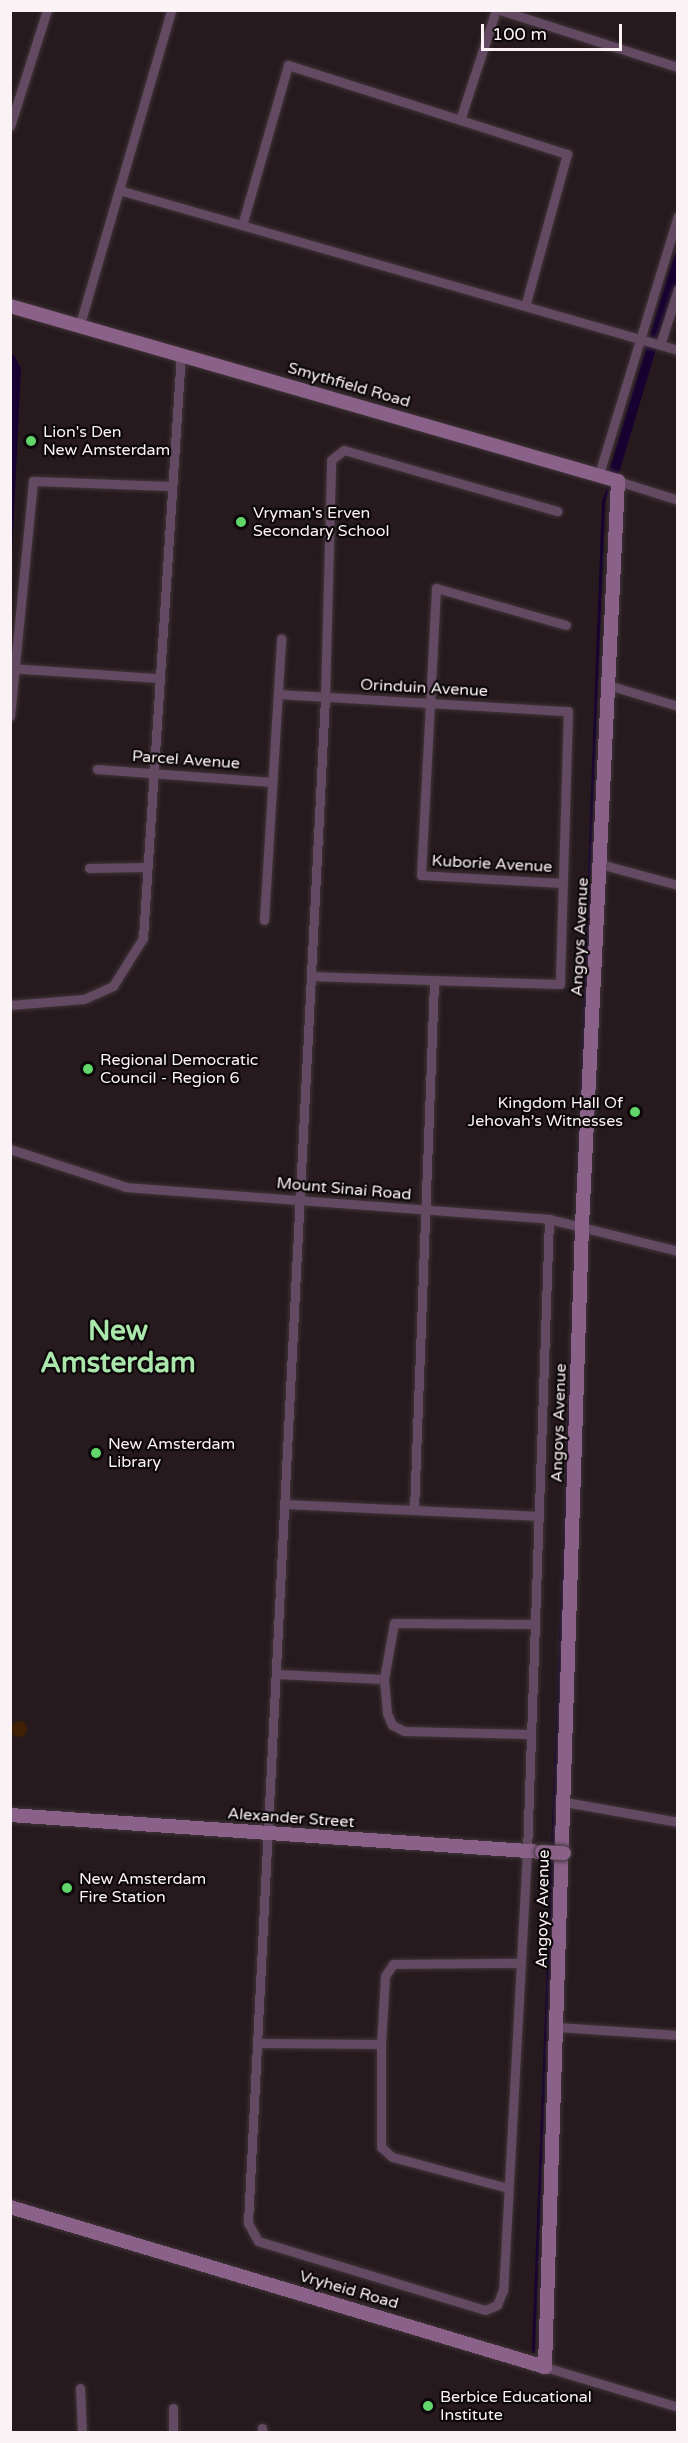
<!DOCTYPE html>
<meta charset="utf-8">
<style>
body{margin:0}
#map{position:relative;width:688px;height:2443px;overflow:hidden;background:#261a1e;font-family:"Varela Round",sans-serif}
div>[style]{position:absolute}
.green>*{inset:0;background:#3f2005}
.round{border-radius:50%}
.water>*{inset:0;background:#170131}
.stream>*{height:3px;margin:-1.5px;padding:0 1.5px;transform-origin:1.5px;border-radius:1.5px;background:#170131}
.canal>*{height:10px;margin:-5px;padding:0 5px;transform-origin:5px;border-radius:5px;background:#170131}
.roads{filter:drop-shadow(0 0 2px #3f3438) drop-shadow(0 0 2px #3f3438)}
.street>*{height:9px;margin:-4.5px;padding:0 4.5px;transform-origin:4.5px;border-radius:4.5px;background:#634961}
.secondary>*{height:14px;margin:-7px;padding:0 7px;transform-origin:7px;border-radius:7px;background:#8a6188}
.bridges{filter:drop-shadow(0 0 2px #3f3438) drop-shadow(0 0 2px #3f3438)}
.secondary-bridge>*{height:14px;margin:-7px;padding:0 7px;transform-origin:7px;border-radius:7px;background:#8a6188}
.dots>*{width:16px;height:16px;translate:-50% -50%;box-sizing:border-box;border:3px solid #0c0708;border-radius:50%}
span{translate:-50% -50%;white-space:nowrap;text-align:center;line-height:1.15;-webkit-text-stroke:4.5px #0c0708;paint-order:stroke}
.street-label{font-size:16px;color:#faf2f4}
.poi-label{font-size:16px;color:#faf2f4}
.left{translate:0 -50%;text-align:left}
.right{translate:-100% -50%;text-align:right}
.town-label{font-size:28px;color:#abe6ac;font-weight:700}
.frame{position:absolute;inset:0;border:12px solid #faf2f4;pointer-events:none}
.scale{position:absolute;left:481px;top:24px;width:141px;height:27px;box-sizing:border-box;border:3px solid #faf2f4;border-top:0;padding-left:8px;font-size:18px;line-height:21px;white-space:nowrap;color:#faf2f4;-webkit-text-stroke:4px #0c0708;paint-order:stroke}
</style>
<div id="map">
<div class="green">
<div class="round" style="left:11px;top:1721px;width:16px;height:16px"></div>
</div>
<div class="water">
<div style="clip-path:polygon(14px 355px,21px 368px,11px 574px,10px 356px)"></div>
</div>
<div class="stream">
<div style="left:552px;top:1848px;width:1348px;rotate:-87.83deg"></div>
<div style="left:603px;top:501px;width:19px;rotate:-69deg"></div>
<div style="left:533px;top:2351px;width:496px;rotate:-87.8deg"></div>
</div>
<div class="canal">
<div style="left:614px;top:472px;width:223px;rotate:-73.3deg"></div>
</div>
<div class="roads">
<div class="street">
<div style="left:500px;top:10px;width:187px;rotate:17.8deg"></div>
<div style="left:460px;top:120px;width:116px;rotate:-71.9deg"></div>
<div style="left:10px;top:126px;width:122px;rotate:-72.3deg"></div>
<div style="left:119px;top:190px;width:581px;rotate:15.97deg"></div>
<div style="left:243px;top:222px;width:163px;rotate:-74deg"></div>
<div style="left:288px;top:65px;width:293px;rotate:17.7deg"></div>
<div style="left:567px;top:154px;width:155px;rotate:105.4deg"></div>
<div style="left:80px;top:324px;width:327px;rotate:-73.8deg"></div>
<div style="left:660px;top:345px;width:59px;rotate:-72.2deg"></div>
<div style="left:599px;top:474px;width:270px;rotate:-73deg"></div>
<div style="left:618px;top:481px;width:63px;rotate:17.6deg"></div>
<div style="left:10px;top:668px;width:148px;rotate:3.9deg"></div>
<div style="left:608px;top:685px;width:73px;rotate:16.7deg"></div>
<div style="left:278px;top:694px;width:290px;rotate:3.4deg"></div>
<div style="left:568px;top:711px;width:273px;rotate:91.7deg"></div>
<div style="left:560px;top:984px;width:249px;rotate:-178.2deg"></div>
<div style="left:10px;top:716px;width:236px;rotate:-84.4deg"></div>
<div style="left:33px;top:481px;width:138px;rotate:2.1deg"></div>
<div style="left:97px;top:769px;width:175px;rotate:4.2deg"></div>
<div style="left:600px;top:864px;width:81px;rotate:15.1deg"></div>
<div style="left:89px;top:868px;width:58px;rotate:-1deg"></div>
<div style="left:562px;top:883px;width:141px;rotate:-176.8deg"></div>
<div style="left:421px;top:875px;width:287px;rotate:-87deg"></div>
<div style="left:436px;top:588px;width:135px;rotate:15.9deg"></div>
<div style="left:264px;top:920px;width:282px;rotate:-86.5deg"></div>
<div style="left:10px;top:1005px;width:74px;rotate:-4.6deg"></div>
<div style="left:84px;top:999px;width:32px;rotate:-24deg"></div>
<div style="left:113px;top:986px;width:57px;rotate:-58deg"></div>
<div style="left:143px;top:938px;width:586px;rotate:-86.28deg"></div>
<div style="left:10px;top:1149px;width:122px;rotate:18.1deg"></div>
<div style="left:126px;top:1187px;width:424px;rotate:4.3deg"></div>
<div style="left:549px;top:1219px;width:133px;rotate:13.9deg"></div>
<div style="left:549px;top:1219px;width:632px;rotate:91.99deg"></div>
<div style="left:527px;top:1851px;width:440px;rotate:93.1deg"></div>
<div style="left:503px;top:2290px;width:16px;rotate:112deg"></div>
<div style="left:497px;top:2305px;width:13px;rotate:157deg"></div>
<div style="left:485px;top:2310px;width:237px;rotate:-163.1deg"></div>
<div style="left:258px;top:2241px;width:21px;rotate:-119deg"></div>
<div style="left:248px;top:2223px;width:1528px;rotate:-87.11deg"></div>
<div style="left:325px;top:697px;width:237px;rotate:-88.5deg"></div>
<div style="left:331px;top:460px;width:16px;rotate:-38deg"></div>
<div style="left:344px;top:450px;width:222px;rotate:16deg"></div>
<div style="left:284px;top:1504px;width:252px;rotate:2.7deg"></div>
<div style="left:414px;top:1510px;width:529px;rotate:-87.83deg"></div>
<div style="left:276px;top:1674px;width:108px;rotate:2.7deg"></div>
<div style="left:529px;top:1734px;width:125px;rotate:-178.6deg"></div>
<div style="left:404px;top:1731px;width:13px;rotate:-153deg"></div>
<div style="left:392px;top:1725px;width:13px;rotate:-113deg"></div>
<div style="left:387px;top:1713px;width:34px;rotate:-95deg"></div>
<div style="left:384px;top:1679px;width:57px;rotate:-79.9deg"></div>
<div style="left:394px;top:1623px;width:139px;rotate:0.4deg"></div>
<div style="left:565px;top:1802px;width:115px;rotate:10deg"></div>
<div style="left:557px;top:2027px;width:121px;rotate:3.8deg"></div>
<div style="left:261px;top:2043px;width:120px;rotate:0.5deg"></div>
<div style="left:508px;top:2188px;width:120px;rotate:-165deg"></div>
<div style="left:392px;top:2157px;width:15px;rotate:-138deg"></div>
<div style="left:381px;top:2147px;width:103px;rotate:-90deg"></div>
<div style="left:381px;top:2044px;width:68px;rotate:-86.6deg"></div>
<div style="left:385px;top:1976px;width:14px;rotate:-56deg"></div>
<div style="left:393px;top:1964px;width:127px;rotate:-0.5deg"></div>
<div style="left:545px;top:2367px;width:139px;rotate:16.7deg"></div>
<div style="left:80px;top:2388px;width:44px;rotate:87.4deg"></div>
<div style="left:173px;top:2408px;width:24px;rotate:90deg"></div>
<div style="left:262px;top:2428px;width:4px;rotate:90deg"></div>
</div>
<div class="secondary">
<div style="left:10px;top:306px;width:633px;rotate:16.06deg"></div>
<div style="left:618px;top:481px;width:746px;rotate:92.77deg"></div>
<div style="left:582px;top:1226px;width:1142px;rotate:91.86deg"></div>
<div style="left:545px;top:2367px;width:558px;rotate:-163.35deg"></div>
<div style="left:10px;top:1815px;width:533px;rotate:3.98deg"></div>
</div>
</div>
<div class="bridges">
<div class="secondary-bridge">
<div style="left:542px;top:1852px;width:22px;rotate:3deg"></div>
</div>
</div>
<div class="dots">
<div style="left:31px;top:441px;background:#61d56a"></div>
<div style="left:241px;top:522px;background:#61d56a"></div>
<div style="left:88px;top:1069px;background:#61d56a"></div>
<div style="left:635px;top:1112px;background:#61d56a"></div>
<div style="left:96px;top:1453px;background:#61d56a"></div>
<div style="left:67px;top:1888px;background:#61d56a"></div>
<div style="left:428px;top:2406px;background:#61d56a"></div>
</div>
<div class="street-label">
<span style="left:349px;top:385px;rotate:16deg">Smythfield Road</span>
<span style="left:424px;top:688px;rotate:3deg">Orinduin Avenue</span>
<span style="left:186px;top:760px;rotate:4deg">Parcel Avenue</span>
<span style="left:492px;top:864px;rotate:3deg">Kuborie Avenue</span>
<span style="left:580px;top:937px;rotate:-87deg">Angoys Avenue</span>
<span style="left:344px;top:1189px;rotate:5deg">Mount Sinai Road</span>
<span style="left:559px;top:1423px;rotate:-88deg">Angoys Avenue</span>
<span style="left:291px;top:1818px;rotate:4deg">Alexander Street</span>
<span style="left:543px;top:1909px;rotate:-89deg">Angoys Avenue</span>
<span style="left:349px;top:2290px;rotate:16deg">Vryheid Road</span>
</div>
<div class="poi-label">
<span class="left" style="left:43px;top:441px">Lion's Den<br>New Amsterdam</span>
<span class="left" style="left:253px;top:522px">Vryman's Erven<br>Secondary School</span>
<span class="left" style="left:100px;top:1069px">Regional Democratic<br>Council - Region 6</span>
<span class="right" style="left:623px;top:1112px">Kingdom Hall Of<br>Jehovah’s Witnesses</span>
<span class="left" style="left:108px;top:1453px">New Amsterdam<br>Library</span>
<span class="left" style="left:79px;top:1888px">New Amsterdam<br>Fire Station</span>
<span class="left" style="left:440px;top:2406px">Berbice Educational<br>Institute</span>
</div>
<div class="town-label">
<span style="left:118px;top:1347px">New<br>Amsterdam</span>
</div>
<div class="frame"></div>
<div class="scale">100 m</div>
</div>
